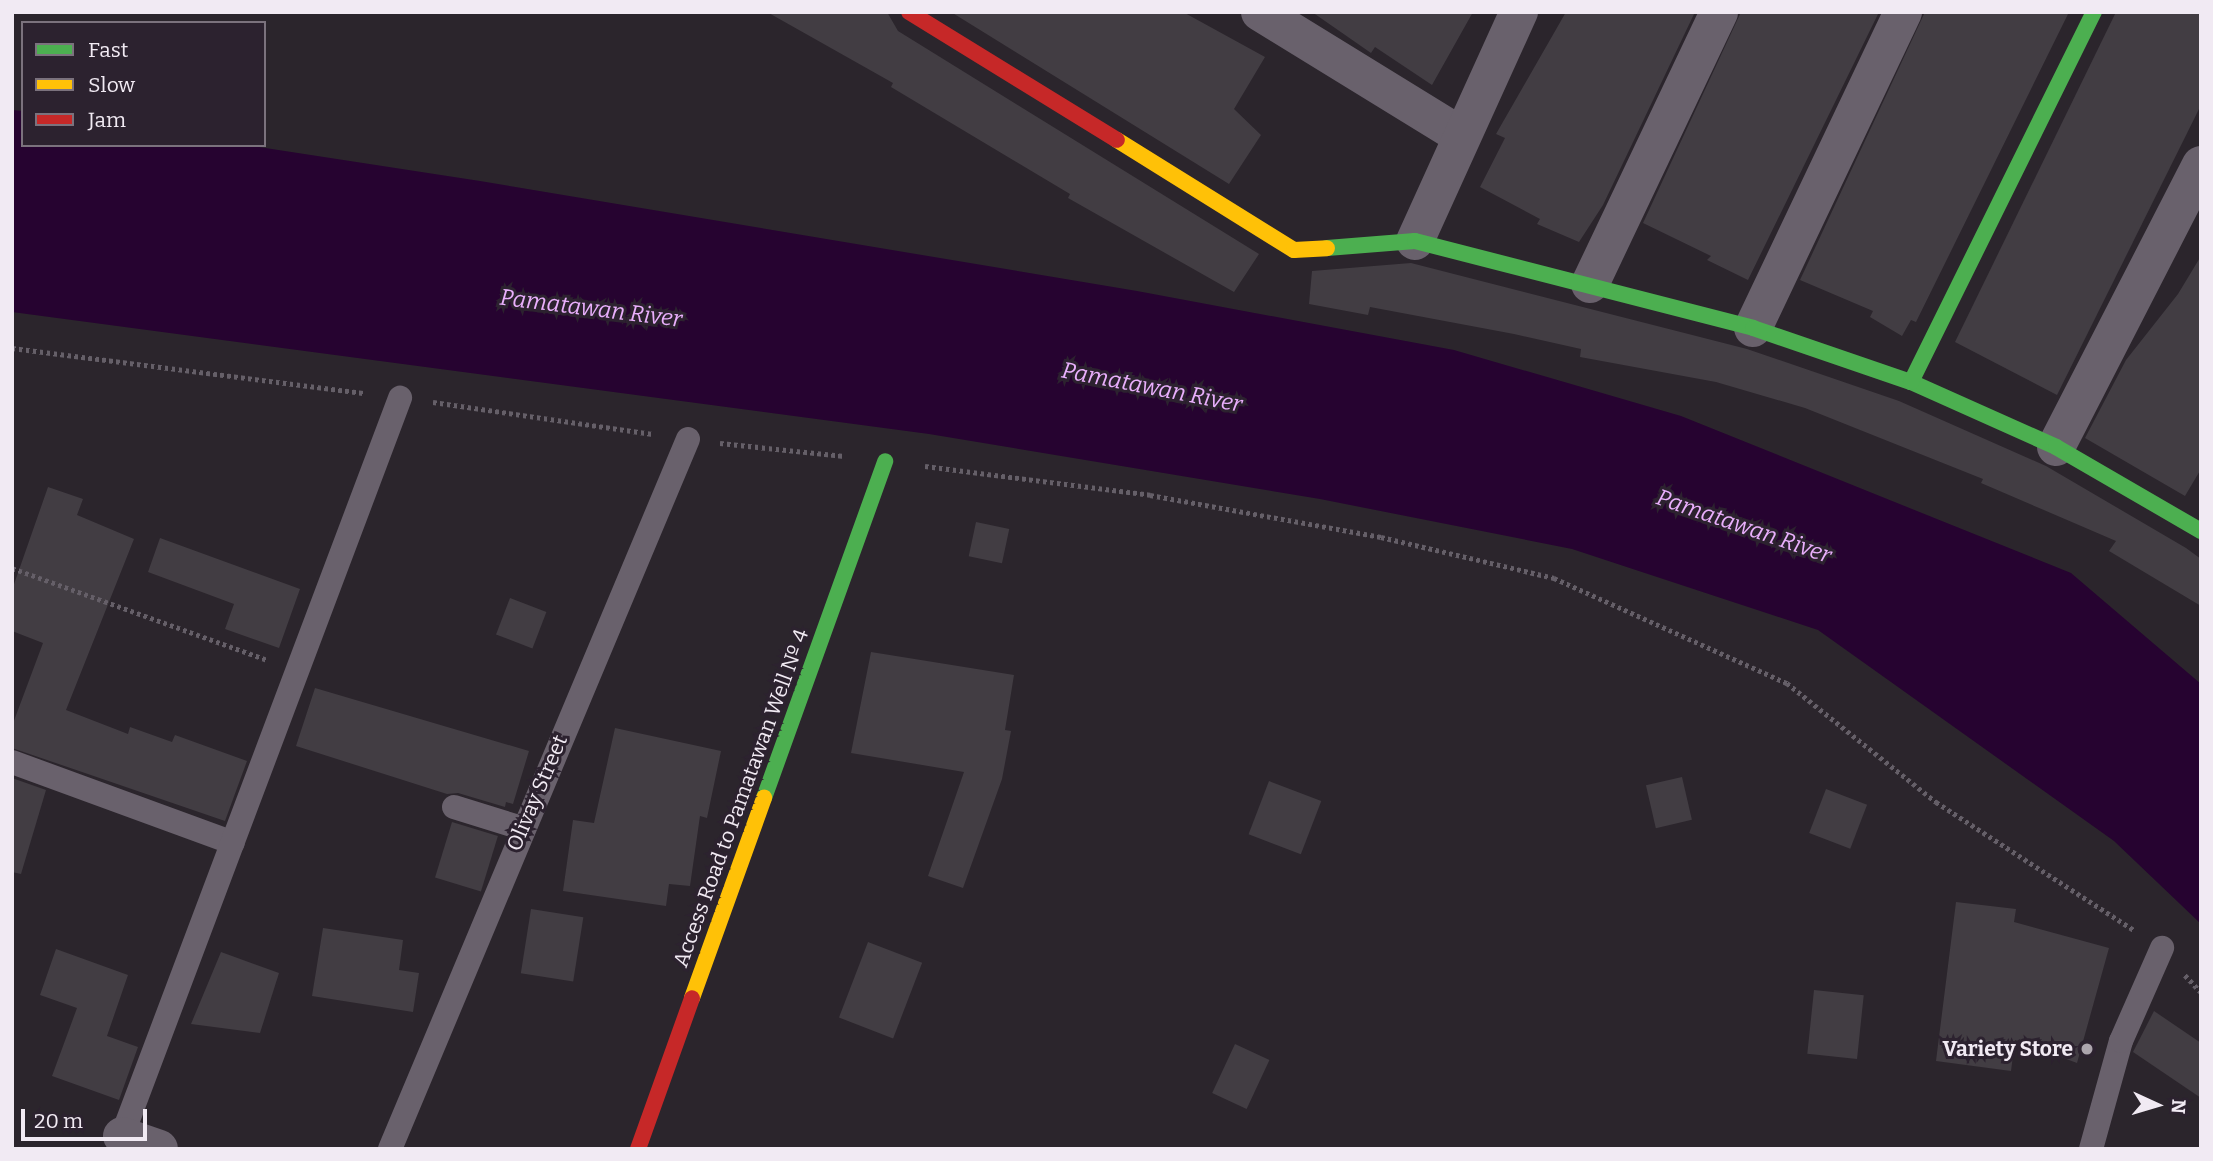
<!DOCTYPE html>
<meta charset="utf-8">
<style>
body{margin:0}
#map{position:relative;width:2213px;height:1161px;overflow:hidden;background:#2b252c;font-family:Bitter,serif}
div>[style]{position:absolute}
.water>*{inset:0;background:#260330}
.building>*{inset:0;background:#423d43;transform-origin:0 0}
.path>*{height:4.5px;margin-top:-2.25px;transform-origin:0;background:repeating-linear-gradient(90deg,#655f68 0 3.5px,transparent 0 7px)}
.lane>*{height:24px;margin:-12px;padding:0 12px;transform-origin:12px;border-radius:12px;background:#69616c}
.street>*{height:38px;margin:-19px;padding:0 19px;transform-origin:19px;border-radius:19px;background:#69616c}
.fast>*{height:16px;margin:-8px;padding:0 8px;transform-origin:8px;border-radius:8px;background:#4caf50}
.slow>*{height:16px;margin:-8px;padding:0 8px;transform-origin:8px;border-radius:8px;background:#ffc107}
.jam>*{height:16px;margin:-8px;padding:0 8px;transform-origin:8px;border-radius:8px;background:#c62828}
.dots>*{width:19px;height:19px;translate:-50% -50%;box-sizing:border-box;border:4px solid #2c222f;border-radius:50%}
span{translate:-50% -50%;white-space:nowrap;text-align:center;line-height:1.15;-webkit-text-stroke:6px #2c222f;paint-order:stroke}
.street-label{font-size:21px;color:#f1eaf3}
.poi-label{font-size:21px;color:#f1eaf3;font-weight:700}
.right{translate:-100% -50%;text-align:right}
.water-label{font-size:23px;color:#e9affc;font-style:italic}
.frame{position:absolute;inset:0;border:14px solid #f1eaf3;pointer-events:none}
.legend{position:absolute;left:21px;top:21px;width:245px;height:126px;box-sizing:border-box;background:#2c222f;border:2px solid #7b727d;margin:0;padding:9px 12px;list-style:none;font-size:21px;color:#f1eaf3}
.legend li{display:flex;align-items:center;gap:14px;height:35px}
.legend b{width:35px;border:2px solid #7b727d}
.north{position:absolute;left:2122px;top:1070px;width:70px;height:70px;-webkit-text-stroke:5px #2c222f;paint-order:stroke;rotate:94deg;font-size:19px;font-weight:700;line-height:28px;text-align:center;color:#f1eaf3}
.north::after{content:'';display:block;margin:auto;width:24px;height:32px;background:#f1eaf3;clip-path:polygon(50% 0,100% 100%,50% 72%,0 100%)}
.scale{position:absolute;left:21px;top:1109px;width:126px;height:32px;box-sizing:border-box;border:4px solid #f1eaf3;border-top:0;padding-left:9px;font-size:21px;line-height:24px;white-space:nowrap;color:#f1eaf3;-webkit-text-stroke:5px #2c222f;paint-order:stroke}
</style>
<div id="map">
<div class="water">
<div style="clip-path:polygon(12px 110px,23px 111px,23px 145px,246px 145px,480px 181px,1137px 291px,1454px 350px,1681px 416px,2071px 573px,2201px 684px,2201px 924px,2114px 841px,1818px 630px,1572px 549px,1320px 499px,929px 434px,12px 312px)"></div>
</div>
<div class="building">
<div style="clip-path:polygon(767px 12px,887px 12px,898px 31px,1259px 254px,1234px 292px,1068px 198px,1070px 194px,891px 87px,893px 83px)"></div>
<div style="clip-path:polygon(951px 12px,1183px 12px,1265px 57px,1234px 109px,1261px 135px,1229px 184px)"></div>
<div style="clip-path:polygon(1312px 12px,1473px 12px,1432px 85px,1375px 47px,1371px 53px)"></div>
<div style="clip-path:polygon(1566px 12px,1695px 12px,1603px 205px,1579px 242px,1537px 224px,1540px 219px,1480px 187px,1505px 138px,1496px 134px)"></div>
<div style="clip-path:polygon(1741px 12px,1879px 12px,1748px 280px,1707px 260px,1711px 256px,1643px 223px)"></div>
<div style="clip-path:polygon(1925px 12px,2069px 12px,1916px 322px,1911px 320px,1902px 336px,1870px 317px,1873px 311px,1800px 280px)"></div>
<div style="clip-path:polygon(2116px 12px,2201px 12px,2201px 105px,2057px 395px,1955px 342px)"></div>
<div style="clip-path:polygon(2201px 256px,2201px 469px,2185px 496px,2085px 438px,2126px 360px,2178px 294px)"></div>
<div style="clip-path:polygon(1411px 263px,1747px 349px,1899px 401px,2046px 466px,2186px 548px,2201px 559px,2201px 606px,2109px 551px,2116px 541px,1981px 483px,1983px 479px,1805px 408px,1716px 382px,1580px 357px,1581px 349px,1514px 334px,1370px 307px,1368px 315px,1309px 304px,1312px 271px)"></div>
<div style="clip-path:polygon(48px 487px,83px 499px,77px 515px,134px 539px,66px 710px,128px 734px,130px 727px,172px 742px,175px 735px,247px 761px,225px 821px,12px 748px,12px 726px,43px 643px,12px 631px,12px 590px)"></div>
<div style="left:976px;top:522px;width:34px;height:35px;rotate:12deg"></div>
<div style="clip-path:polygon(160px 538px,300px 589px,279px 648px,225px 629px,234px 604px,148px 572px)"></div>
<div style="left:510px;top:598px;width:39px;height:39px;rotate:21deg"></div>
<div style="clip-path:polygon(871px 652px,1014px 675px,1005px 730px,1011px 731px,1002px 779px,963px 888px,928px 876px,964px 772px,851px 753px)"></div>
<div style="clip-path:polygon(315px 688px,529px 751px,513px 804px,506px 802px,505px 807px,458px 793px,447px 794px,296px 746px)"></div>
<div style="clip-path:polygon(615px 728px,721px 751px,707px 818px,700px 816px,690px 886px,669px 884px,666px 906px,563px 891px,573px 820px,594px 823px)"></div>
<div style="left:1682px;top:777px;width:44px;height:37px;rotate:77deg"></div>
<div style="clip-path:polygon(12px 778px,46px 790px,21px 874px,12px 872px)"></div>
<div style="left:1269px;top:781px;width:56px;height:57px;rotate:21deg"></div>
<div style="left:1826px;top:789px;width:44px;height:47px;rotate:21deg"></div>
<div style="left:452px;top:822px;width:48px;height:58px;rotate:17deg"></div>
<div style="clip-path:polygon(1956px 902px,2016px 909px,2014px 922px,2109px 948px,2077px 1063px,2015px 1040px,2011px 1071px,1936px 1061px)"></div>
<div style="left:531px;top:909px;width:53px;height:65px;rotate:9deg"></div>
<div style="clip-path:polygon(323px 928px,403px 940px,399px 970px,419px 973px,413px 1012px,312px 996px)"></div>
<div style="left:868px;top:942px;width:58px;height:81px;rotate:21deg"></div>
<div style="clip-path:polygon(56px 949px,128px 975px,107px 1036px,138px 1047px,119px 1100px,52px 1076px,77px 1008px,40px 995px)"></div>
<div style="clip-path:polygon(221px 952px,279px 973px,260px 1033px,191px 1024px)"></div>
<div style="left:1814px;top:990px;width:50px;height:64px;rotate:6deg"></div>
<div style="clip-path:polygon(2154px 1011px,2201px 1043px,2201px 1098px,2133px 1052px)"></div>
<div style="left:1235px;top:1044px;width:38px;height:54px;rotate:25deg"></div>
</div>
<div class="path">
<div style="left:12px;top:348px;width:356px;rotate:7.3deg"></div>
<div style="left:433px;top:402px;width:222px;rotate:8.3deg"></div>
<div style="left:720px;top:443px;width:125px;rotate:6deg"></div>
<div style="left:925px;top:466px;width:227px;rotate:7.3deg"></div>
<div style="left:1150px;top:495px;width:235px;rotate:10.3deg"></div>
<div style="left:1381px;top:537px;width:178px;rotate:13.3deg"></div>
<div style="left:1554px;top:578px;width:256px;rotate:24.3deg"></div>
<div style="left:1787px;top:683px;width:191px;rotate:38.6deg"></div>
<div style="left:1936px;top:802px;width:236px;rotate:32.9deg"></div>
<div style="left:12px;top:568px;width:271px;rotate:19.8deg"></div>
<div style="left:2185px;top:975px;width:23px;rotate:47deg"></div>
</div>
<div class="lane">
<div style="left:12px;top:762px;width:235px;rotate:20.1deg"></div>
<div style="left:454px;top:807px;width:71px;rotate:17.2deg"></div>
<div style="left:122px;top:1136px;width:789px;rotate:-69.36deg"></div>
<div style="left:390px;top:1149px;width:770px;rotate:-67.23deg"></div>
<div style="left:2091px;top:1149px;width:112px;rotate:-74.5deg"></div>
<div style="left:2121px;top:1041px;width:102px;rotate:-66.2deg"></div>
</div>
<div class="street">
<div style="left:1260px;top:12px;width:235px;rotate:31.6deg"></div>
<div style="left:1415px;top:241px;width:252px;rotate:-65.6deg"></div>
<div style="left:1590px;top:284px;width:301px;rotate:-64.6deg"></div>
<div style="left:1753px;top:328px;width:350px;rotate:-64.6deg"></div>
<div style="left:2056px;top:447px;width:317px;rotate:-62.8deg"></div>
<div style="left:122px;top:1136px;width:39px;rotate:19deg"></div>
</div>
<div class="fast">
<div style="left:1327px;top:248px;width:88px;rotate:-4.5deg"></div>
<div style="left:1415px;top:241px;width:349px;rotate:14.4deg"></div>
<div style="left:1753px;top:328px;width:167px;rotate:18.9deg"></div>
<div style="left:1911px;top:382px;width:159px;rotate:24.1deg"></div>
<div style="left:2056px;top:447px;width:168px;rotate:30.1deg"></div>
<div style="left:1911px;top:382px;width:413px;rotate:-63.7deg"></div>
<div style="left:764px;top:798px;width:358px;rotate:-70.2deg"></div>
</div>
<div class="slow">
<div style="left:1117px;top:140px;width:208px;rotate:31.9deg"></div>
<div style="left:1294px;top:250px;width:33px;rotate:-3deg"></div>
<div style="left:692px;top:998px;width:213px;rotate:-70.2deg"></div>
</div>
<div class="jam">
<div style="left:909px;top:12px;width:244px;rotate:31.6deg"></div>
<div style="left:638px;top:1149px;width:160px;rotate:-70.3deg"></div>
</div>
<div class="dots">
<div style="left:2087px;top:1049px;background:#aca5ad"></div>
</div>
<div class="street-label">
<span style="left:537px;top:793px;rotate:-67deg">Olivay Street</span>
<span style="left:741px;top:798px;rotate:-70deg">Access Road to Pamatawan Well № 4</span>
</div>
<div class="poi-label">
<span class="right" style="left:2073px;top:1049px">Variety Store</span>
</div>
<div class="water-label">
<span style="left:591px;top:308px;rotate:7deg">Pamatawan River</span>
<span style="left:1152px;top:387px;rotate:11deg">Pamatawan River</span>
<span style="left:1744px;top:526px;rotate:19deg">Pamatawan River</span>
</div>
<div class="frame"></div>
<ul class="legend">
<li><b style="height:9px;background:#4caf50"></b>Fast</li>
<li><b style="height:9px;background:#ffc107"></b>Slow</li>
<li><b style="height:9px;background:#c62828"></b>Jam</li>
</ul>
<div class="north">N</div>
<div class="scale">20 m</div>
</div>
